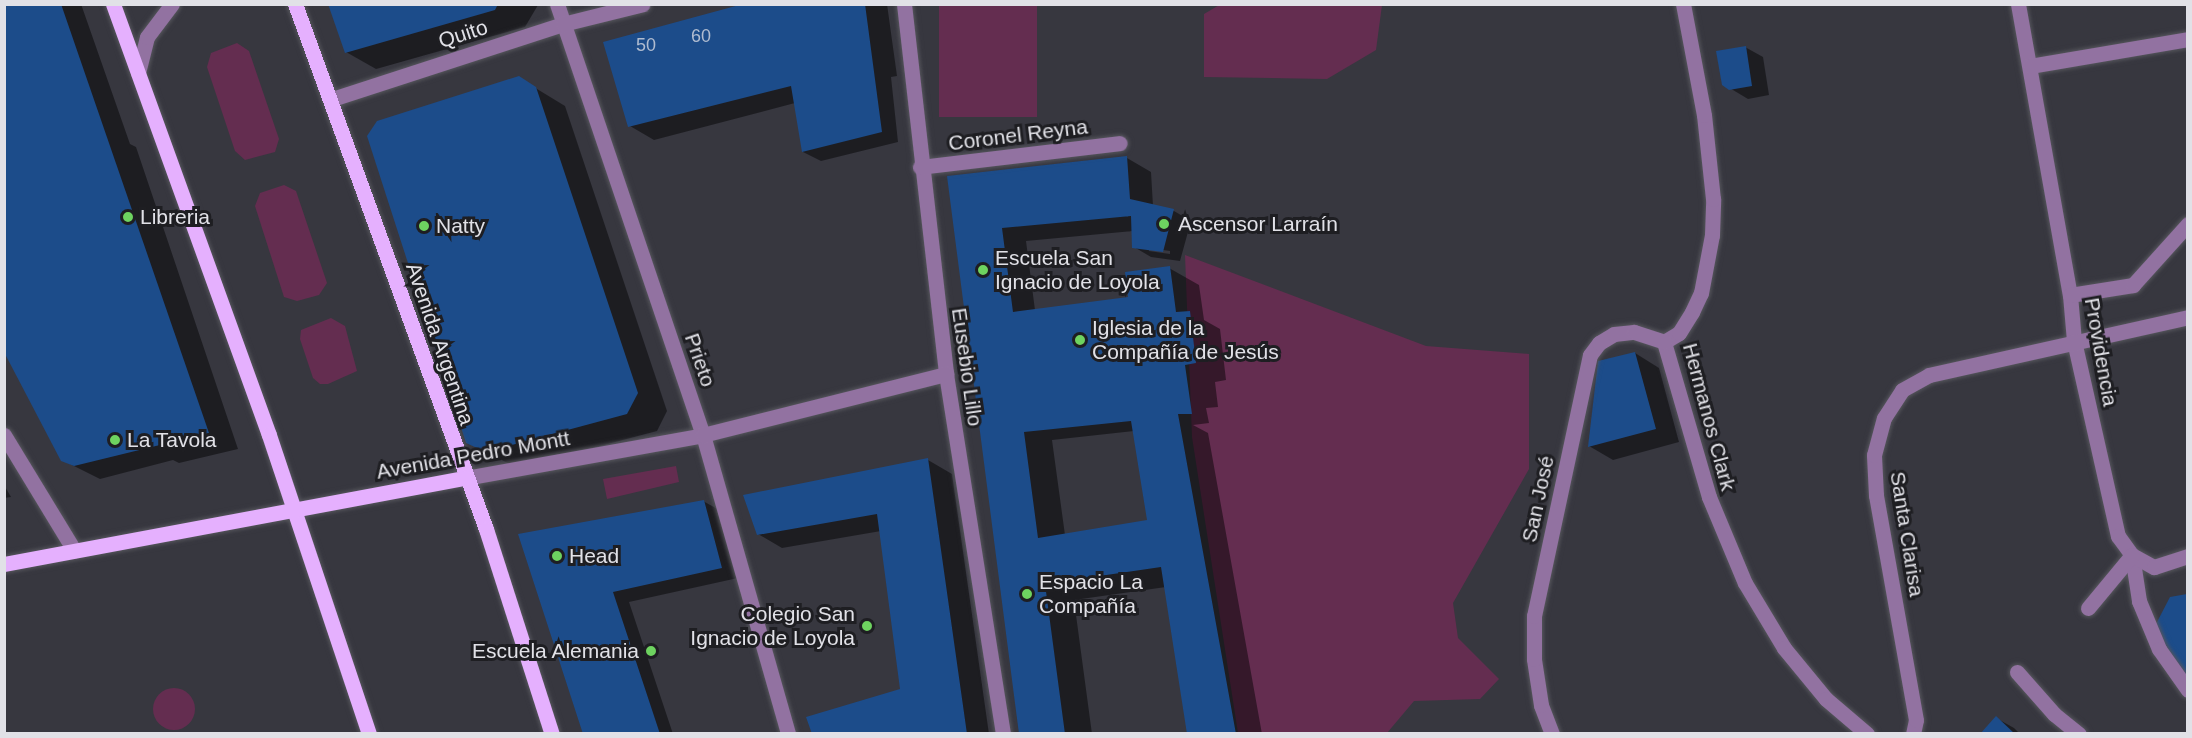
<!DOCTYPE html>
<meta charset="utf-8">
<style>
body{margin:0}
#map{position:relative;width:2192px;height:738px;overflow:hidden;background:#37373f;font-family:Arial,sans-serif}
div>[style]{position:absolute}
.green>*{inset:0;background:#642d50;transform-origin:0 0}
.round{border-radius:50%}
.shadow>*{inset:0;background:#0007}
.building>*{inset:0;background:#1c4c8a}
.roads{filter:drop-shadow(0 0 2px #56565d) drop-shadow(0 0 2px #56565d)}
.minor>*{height:15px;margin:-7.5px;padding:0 7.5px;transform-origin:7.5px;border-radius:7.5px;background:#9272a1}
.major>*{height:15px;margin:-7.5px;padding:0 7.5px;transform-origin:7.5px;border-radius:7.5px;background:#e5b0fe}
.dots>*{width:16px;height:16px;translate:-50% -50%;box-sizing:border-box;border:3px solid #1e1e22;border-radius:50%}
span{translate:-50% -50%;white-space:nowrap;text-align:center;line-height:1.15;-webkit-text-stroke:6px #1e1e22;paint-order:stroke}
.number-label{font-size:18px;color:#b0bcd0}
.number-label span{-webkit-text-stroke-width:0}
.street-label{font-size:21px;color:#e1e1e7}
.poi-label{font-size:21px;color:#e1e1e7}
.left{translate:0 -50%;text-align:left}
.right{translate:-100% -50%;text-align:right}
.frame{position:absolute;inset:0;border:6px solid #e1e1e7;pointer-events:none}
</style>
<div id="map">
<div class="green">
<div style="clip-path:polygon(1221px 4px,1382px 5px,1376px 50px,1327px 79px,1204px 77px,1204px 14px)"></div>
<div style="left:939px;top:5px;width:98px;height:112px"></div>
<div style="clip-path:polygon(237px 43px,249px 51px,279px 139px,275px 152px,245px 160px,235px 151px,207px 67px,211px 53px)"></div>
<div style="clip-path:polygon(284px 185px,296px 191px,327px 283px,319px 295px,297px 301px,284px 297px,255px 206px,260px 193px)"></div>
<div style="clip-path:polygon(1185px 255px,1426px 346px,1529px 354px,1529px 469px,1453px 603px,1458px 638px,1499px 679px,1480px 699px,1414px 701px,1387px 733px,1238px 733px,1192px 437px)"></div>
<div style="clip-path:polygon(331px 318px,345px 326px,357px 371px,328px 384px,320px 384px,313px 378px,300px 339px,301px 330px)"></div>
<div style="clip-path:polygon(676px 466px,679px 482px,607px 499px,603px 479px)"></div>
<div class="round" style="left:153px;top:688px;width:42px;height:42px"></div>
</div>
<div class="shadow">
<div style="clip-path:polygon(4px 4px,81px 4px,130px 144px,136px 147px,238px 449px,179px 463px,173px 460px,100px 479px,62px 460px)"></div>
<div style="clip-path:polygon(329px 4px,537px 4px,538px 5px,525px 27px,376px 69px,346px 52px)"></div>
<div style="clip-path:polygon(751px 4px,887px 4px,897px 76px,891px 77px,898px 142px,821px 161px,803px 152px,795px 103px,654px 140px,630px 126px)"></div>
<div style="clip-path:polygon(1745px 47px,1763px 57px,1769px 95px,1748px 99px,1723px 84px)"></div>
<div style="clip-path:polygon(519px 78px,565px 106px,667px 411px,657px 431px,517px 468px,467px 442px)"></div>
<div style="clip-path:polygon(evenodd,1127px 158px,1151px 172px,1153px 206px,1174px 211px,1191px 221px,1180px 261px,1151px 257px,1134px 247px,1133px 231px,1026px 241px,1035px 310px,1129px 299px,1169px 268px,1199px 285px,1204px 320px,1220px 329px,1226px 380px,1215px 382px,1218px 407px,1206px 408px,1209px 423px,1193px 425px,1208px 433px,1262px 734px,1189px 734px,1166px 587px,1074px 600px,1092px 734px,1021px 734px,948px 177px,1127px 158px,1149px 248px,1170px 251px,1170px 254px,1149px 251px,1149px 248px,1127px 158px,1134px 431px,1149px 521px,1065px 535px,1052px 440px,1134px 431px)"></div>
<div style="clip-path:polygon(1635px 353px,1659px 368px,1679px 442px,1613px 460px,1589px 446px)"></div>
<div style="clip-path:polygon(928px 460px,952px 474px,989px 734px,813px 734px,901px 690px,881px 531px,782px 548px,758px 534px)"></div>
<div style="clip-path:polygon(4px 485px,11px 497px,4px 498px)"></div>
<div style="clip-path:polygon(703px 501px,721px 511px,738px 578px,629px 602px,673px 734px,584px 734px,520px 535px)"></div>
<div style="clip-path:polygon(2188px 595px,2188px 676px,2160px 636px,2171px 599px)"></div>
<div style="clip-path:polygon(1996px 718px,2014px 728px,2020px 734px,1982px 734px)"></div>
</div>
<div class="building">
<div style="clip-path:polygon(4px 4px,61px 4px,209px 433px,74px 466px,61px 461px,4px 352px)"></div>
<div style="clip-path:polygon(328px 4px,498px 4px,495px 10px,345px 53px)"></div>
<div style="clip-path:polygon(743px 4px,865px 4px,882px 132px,802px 152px,791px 86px,628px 127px,603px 42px)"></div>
<div style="clip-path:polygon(1746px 46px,1752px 86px,1729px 90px,1722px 85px,1716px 51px)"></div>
<div style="clip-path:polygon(519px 76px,536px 87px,638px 393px,627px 414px,486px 452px,466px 443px,367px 136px,377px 121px)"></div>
<div style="clip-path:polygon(evenodd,1127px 156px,1130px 199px,1174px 209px,1163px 252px,1132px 248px,1131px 216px,1002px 228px,1013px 312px,1128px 297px,1125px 272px,1170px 266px,1176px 312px,1190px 311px,1196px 363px,1185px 365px,1192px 414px,1178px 414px,1236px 734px,1187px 734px,1161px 567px,1045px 584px,1065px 734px,1019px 734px,947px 176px,1127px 156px,1131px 421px,1147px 520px,1038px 538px,1024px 432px,1131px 421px)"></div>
<div style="clip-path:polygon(1635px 352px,1656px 429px,1588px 447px,1598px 361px)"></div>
<div style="clip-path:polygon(928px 458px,967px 734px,812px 734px,806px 717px,900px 689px,877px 514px,757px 535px,743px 495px)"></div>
<div style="clip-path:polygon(704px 500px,722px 568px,613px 592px,660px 734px,583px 734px,518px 534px)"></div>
<div style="clip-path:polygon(2187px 594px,2187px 678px,2159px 637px,2156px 624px,2170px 597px)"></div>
<div style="clip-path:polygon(1996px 716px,2015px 734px,1980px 734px)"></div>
</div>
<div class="roads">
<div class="minor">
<div style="left:557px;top:4px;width:455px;rotate:71.3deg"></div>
<div style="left:703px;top:435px;width:311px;rotate:74.1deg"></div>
<div style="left:904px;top:4px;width:372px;rotate:83.5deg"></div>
<div style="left:946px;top:374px;width:364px;rotate:81deg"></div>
<div style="left:2018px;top:4px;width:296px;rotate:79.9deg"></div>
<div style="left:2070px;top:295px;width:46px;rotate:85deg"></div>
<div style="left:2074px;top:341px;width:200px;rotate:77.3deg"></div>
<div style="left:2118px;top:536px;width:24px;rotate:54deg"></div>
<div style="left:2132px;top:555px;width:47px;rotate:81.3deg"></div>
<div style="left:2139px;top:601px;width:52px;rotate:67.4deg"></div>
<div style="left:2159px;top:649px;width:50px;rotate:54.7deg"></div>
<div style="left:2030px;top:66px;width:160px;rotate:-9.7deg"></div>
<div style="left:138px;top:73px;width:37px;rotate:-76deg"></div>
<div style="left:147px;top:37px;width:41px;rotate:-52.9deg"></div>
<div style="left:332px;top:99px;width:243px;rotate:-18deg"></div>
<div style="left:563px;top:24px;width:82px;rotate:-14deg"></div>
<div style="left:920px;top:167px;width:201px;rotate:-6.8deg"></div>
<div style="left:2070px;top:295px;width:64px;rotate:-9deg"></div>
<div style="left:2133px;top:285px;width:82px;rotate:-48deg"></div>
<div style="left:1664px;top:342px;width:161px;rotate:73.8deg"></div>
<div style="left:1709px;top:497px;width:93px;rotate:67.3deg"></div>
<div style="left:1745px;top:583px;width:76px;rotate:59deg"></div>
<div style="left:1784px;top:648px;width:66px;rotate:50.5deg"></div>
<div style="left:1826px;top:699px;width:54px;rotate:40.5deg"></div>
<div style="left:1664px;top:342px;width:17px;rotate:-31deg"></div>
<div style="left:1679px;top:333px;width:25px;rotate:-58deg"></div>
<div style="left:1692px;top:312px;width:21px;rotate:-65deg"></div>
<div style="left:1701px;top:293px;width:59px;rotate:-79.3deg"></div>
<div style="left:1712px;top:235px;width:36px;rotate:-88deg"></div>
<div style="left:1713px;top:199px;width:84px;rotate:-96.1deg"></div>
<div style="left:1704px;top:115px;width:113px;rotate:-100.7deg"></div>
<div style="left:4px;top:435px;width:135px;rotate:58.7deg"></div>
<div style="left:465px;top:478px;width:242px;rotate:-10.2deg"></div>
<div style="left:703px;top:435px;width:251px;rotate:-14.1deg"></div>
<div style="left:2132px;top:555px;width:25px;rotate:29deg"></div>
<div style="left:2154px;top:567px;width:36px;rotate:-18deg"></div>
<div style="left:2088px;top:608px;width:69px;rotate:-50.3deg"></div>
<div style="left:2017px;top:672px;width:56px;rotate:48.6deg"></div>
<div style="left:2054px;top:714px;width:32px;rotate:39deg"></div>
<div style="left:1552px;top:734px;width:31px;rotate:-111deg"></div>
<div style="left:1541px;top:705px;width:47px;rotate:-98.7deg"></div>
<div style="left:1534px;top:659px;width:43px;rotate:-90deg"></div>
<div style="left:1534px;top:616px;width:267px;rotate:-77.9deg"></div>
<div style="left:1590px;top:355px;width:15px;rotate:-53deg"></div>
<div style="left:1599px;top:343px;width:17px;rotate:-31deg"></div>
<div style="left:1614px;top:334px;width:20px;rotate:-6deg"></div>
<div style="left:1634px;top:332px;width:32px;rotate:18deg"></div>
<div style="left:1913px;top:734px;width:14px;rotate:-78deg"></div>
<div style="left:1916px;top:720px;width:229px;rotate:-100.1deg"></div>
<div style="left:1876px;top:495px;width:40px;rotate:-92.9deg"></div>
<div style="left:1874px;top:455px;width:38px;rotate:-75deg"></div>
<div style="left:1884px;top:418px;width:33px;rotate:-57deg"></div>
<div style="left:1902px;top:390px;width:31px;rotate:-29deg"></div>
<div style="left:1929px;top:375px;width:265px;rotate:-12.6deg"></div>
</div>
<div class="major">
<div style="left:113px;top:4px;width:458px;rotate:70.1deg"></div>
<div style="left:269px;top:435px;width:315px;rotate:71.5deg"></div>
<div style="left:295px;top:4px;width:559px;rotate:70.01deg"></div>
<div style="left:486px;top:529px;width:215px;rotate:72.2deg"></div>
<div style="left:4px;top:564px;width:469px;rotate:-10.6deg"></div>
</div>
</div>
<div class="dots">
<div style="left:128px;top:217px;background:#6ed360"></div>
<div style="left:1164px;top:224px;background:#6ed360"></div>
<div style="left:424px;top:226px;background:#6ed360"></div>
<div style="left:983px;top:270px;background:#6ed360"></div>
<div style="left:1080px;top:340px;background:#6ed360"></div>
<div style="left:115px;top:440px;background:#6ed360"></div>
<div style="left:557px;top:556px;background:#6ed360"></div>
<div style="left:1027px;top:594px;background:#6ed360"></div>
<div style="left:867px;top:626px;background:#6ed360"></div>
<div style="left:651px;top:651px;background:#6ed360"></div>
</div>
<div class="number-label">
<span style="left:701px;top:36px">60</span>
<span style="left:646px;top:45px">50</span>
</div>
<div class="street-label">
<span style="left:463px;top:34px;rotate:-18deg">Quito</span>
<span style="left:1018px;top:135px;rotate:-7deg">Coronel Reyna</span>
<span style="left:440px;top:344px;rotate:71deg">Avenida Argentina</span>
<span style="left:2101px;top:352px;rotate:80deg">Providencia</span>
<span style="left:700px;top:360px;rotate:71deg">Prieto</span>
<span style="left:967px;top:367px;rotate:82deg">Eusebio Lillo</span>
<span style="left:1709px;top:417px;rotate:75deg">Hermanos Clark</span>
<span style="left:473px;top:455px;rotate:-10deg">Avenida Pedro Montt</span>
<span style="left:1538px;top:499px;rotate:-78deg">San José</span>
<span style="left:1907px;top:534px;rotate:81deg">Santa Clarisa</span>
</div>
<div class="poi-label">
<span class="left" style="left:140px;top:217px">Libreria</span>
<span class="left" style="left:1178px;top:224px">Ascensor Larraín</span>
<span class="left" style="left:436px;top:226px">Natty</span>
<span class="left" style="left:995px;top:270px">Escuela San<br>Ignacio de Loyola</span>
<span class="left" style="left:1092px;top:340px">Iglesia de la<br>Compañía de Jesús</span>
<span class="left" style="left:127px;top:440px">La Tavola</span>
<span class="left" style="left:569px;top:556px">Head</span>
<span class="left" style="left:1039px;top:594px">Espacio La<br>Compañía</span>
<span class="right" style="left:855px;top:626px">Colegio San<br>Ignacio de Loyola</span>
<span class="right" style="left:639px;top:651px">Escuela Alemania</span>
</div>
<div class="frame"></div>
</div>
